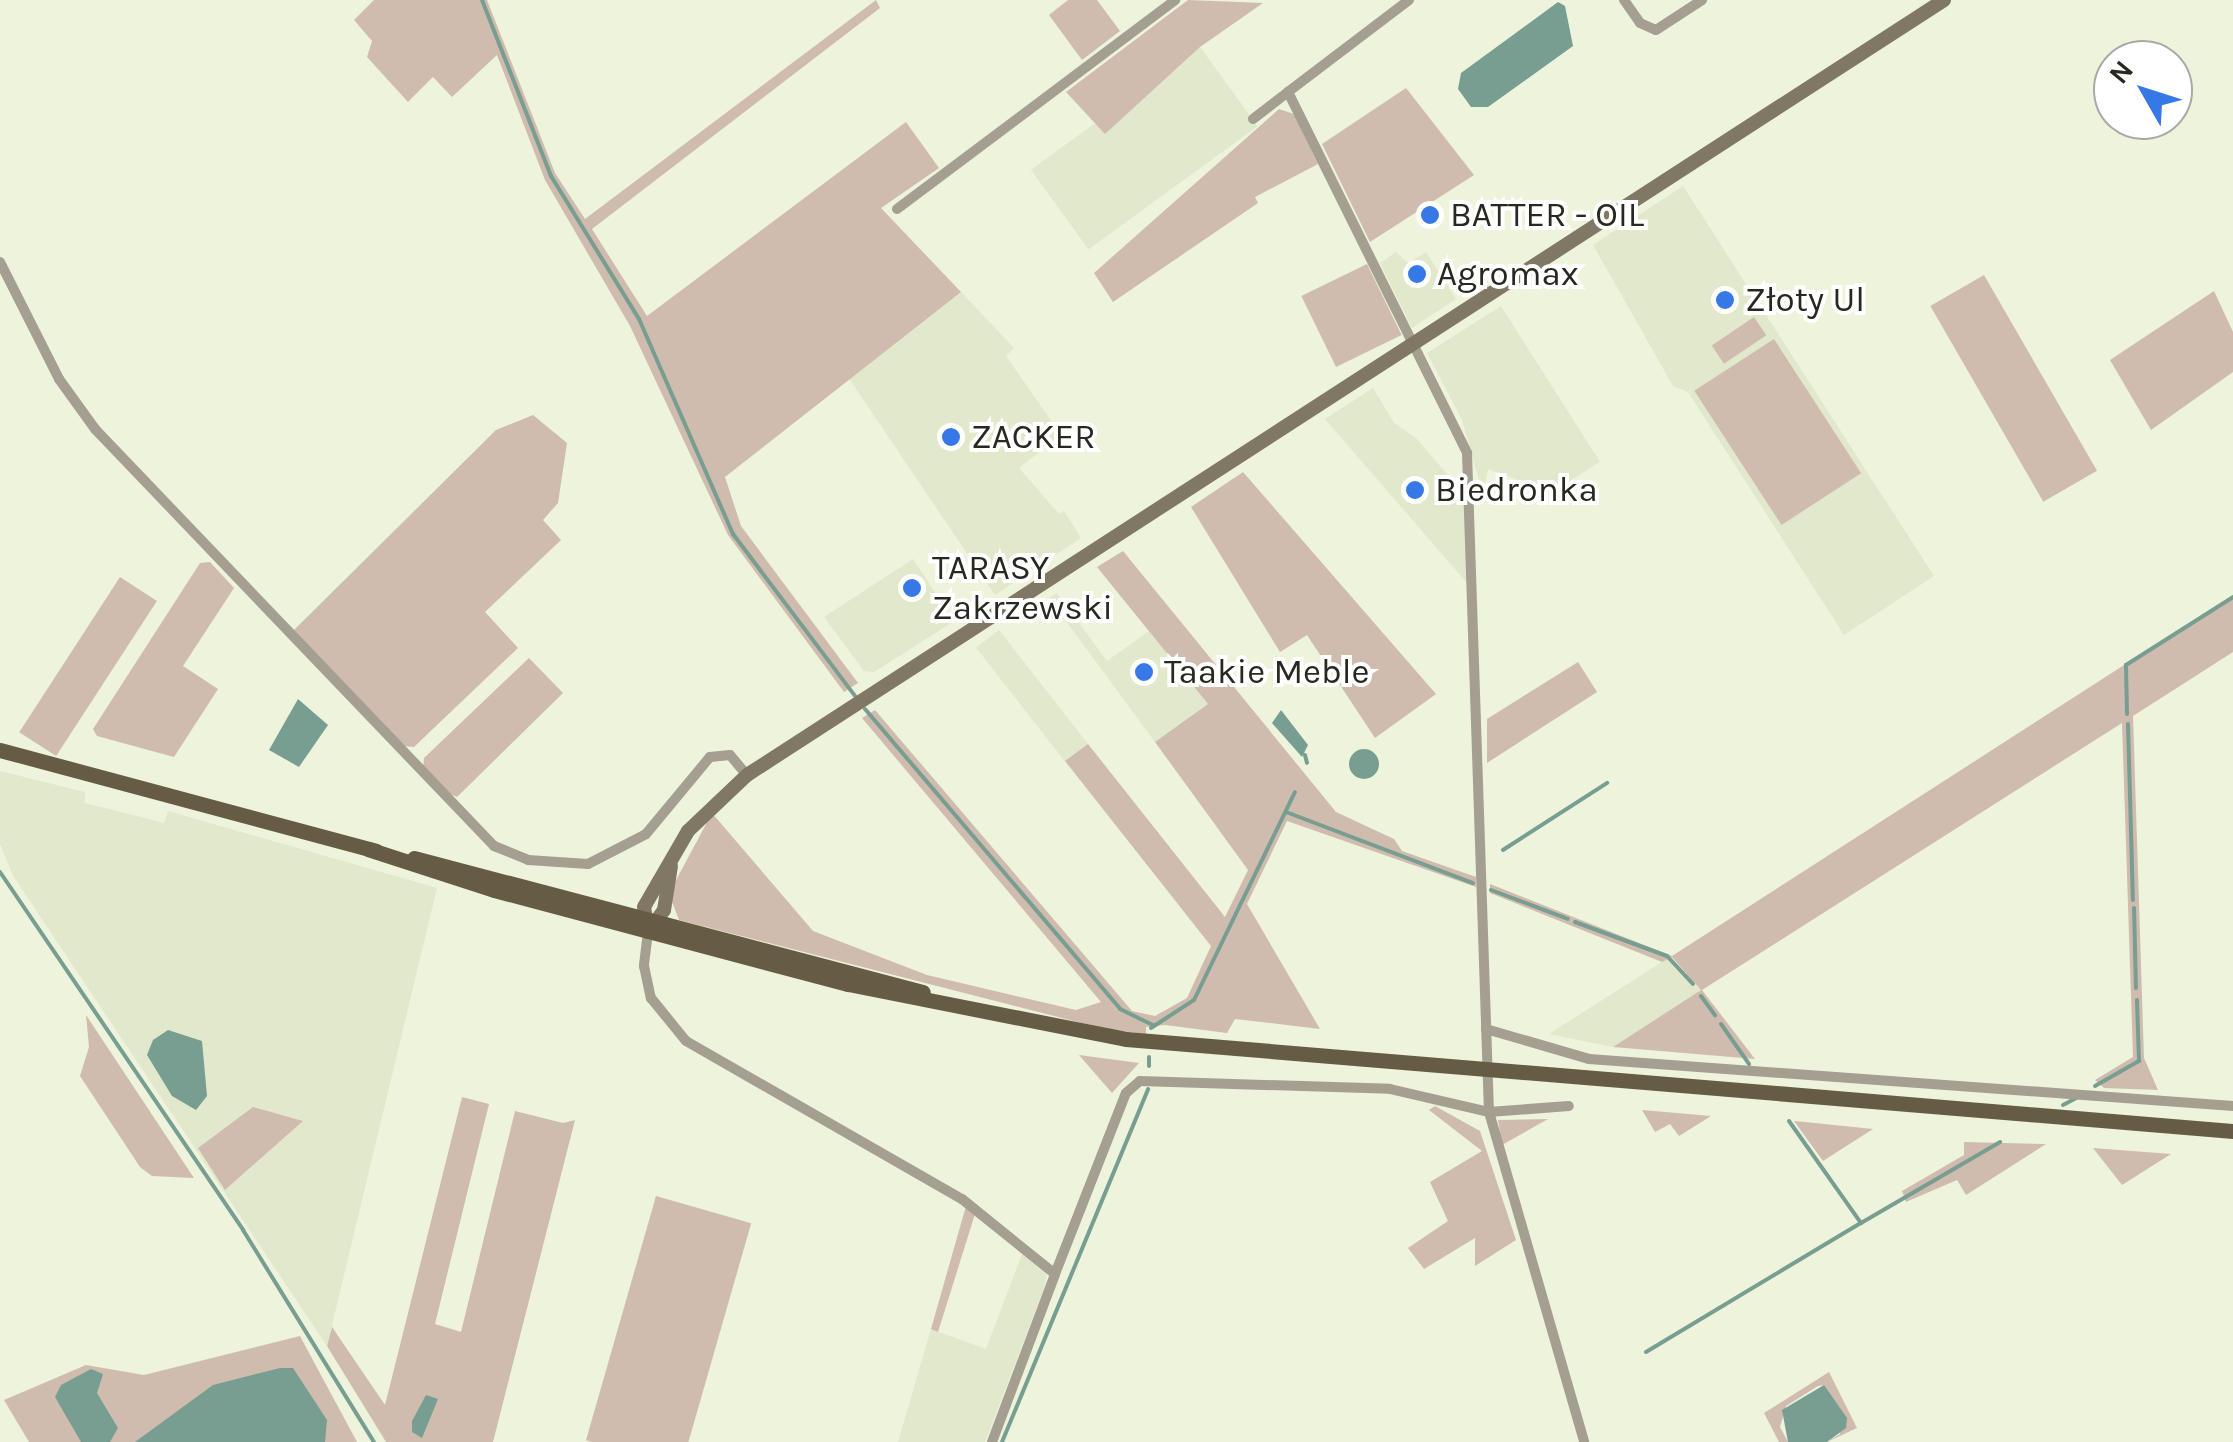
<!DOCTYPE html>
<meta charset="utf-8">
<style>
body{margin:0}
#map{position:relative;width:2233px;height:1442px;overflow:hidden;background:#eef3dc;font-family:Karla,sans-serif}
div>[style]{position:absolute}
.built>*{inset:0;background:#e2e8cb;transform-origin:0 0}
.green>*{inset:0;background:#cfbcae;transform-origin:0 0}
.water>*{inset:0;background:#789e92}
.round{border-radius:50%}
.stream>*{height:4px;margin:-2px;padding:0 2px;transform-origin:2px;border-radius:2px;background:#789e92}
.street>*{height:10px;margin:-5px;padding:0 5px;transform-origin:5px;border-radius:5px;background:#a49f91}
.secondary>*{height:14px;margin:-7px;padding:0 7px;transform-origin:7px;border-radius:7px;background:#807864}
.primary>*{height:15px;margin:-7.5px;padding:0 7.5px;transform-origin:7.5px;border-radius:7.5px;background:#665c44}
.dots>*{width:28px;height:28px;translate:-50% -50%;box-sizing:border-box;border:5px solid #fff;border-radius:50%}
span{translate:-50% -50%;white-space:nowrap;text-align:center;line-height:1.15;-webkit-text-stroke:8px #fff;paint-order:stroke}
.poi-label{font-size:35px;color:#272920}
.left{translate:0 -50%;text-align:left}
.north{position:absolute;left:2093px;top:40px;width:100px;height:100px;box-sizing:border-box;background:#fff;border:2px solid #a9a9a6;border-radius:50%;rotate:309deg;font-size:28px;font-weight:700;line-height:40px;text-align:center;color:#272920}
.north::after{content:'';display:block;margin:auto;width:35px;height:45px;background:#3679e6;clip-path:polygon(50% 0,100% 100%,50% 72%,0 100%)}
</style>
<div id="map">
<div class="built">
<div style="left:1200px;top:47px;width:98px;height:209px;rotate:54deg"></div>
<div style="clip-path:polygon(1683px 186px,1934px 576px,1844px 635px,1688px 392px,1673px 386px,1593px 245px)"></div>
<div style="clip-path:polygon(1396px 252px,1408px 263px,1426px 252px,1456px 299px,1412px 328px,1380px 263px)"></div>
<div style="clip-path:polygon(961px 292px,1014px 348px,1006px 356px,1061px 435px,1019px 468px,1059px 514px,1064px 511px,1081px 538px,995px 595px,848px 377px)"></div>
<div style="clip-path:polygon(1501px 306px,1600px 462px,1552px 492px,1488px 469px,1483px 494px,1462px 420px,1427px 353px)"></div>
<div style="clip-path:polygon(1373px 388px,1394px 423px,1416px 438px,1466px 496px,1467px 583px,1325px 419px)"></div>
<div style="clip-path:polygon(913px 559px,954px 621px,874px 672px,864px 671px,824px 617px)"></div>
<div style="clip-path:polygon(1057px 593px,1107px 661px,1149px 631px,1208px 704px,1155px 742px,1049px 598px)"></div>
<div style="left:999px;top:630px;width:145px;height:29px;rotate:52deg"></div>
<div style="clip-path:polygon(0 771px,85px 792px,85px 803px,164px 823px,168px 811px,437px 888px,327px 1346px,13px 876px,0 844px)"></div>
<div style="clip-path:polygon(1671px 956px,1701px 990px,1613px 1047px,1549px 1034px)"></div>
<div style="clip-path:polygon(1022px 1254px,1046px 1274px,1046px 1283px,985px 1442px,898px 1442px,931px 1329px,986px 1349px)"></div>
</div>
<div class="green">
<div style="clip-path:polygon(374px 0,487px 0,555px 173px,585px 219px,876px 0,880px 8px,592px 229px,647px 316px,906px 122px,939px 168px,881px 208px,961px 292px,725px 477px,741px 526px,858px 683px,844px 692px,728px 535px,630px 326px,545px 180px,497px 55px,452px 97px,433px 77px,408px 102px,367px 57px,372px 41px,354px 20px)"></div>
<div style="clip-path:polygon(1068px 0,1097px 0,1120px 31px,1082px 60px,1049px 15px)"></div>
<div style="clip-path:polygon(1188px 0,1263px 3px,1200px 47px,1105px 134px,1066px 92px)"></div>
<div style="clip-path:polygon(1406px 88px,1474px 175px,1370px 242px,1322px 144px)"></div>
<div style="clip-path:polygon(1279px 109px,1294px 114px,1318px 164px,1255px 197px,1258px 203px,1113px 302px,1094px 273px)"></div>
<div style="left:1367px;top:264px;width:79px;height:73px;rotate:64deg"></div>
<div style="left:1984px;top:275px;width:226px;height:62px;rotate:60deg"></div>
<div style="clip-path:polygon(2214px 291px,2233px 332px,2233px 372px,2151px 430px,2110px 360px)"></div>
<div style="left:1754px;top:317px;width:22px;height:51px;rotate:56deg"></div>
<div style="left:1774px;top:339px;width:160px;height:95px;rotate:57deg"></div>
<div style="clip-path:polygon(533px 415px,567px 443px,558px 503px,543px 520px,561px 540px,485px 612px,518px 648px,414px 747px,403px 746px,293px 631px,496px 430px)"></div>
<div style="clip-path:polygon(1243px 472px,1436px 694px,1375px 738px,1307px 635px,1280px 652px,1191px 507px)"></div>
<div style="clip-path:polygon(1123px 551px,1336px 812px,1394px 839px,1402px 851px,1476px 877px,1476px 887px,1287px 821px,1247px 904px,1320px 1029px,1235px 1019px,1227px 1033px,1165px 1025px,1146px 1027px,1146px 1034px,1105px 1029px,679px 920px,671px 899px,675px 882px,712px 813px,813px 931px,927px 975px,1076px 1010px,1101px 1002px,862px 718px,875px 710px,1132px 1011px,1155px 1016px,1187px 998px,1211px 946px,1065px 761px,1088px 744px,1225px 917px,1248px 870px,1155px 742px,1208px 704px,1097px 567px)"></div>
<div style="clip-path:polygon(210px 562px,234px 588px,183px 666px,218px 689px,174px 757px,97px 736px,93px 729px,200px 563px)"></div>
<div style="left:120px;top:577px;width:44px;height:185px;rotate:33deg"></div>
<div style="clip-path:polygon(2233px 595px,2233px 652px,2133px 716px,2144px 1058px,2158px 1090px,2104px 1088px,2095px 1080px,2133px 1057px,2122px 723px,1702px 990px,1755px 1059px,1613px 1047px,1701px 990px,1672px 957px,1662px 962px,1490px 893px,1490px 884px,1672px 956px)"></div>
<div style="clip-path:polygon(529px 658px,563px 693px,457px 797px,440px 789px,423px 769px,424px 758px)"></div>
<div style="clip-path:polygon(1578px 662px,1597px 692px,1487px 763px,1487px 719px)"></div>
<div style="clip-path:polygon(86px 1015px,194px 1178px,152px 1176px,140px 1167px,80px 1076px,89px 1047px)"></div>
<div style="clip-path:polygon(1079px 1055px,1139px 1063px,1112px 1093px)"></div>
<div style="clip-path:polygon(462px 1097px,489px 1104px,435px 1324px,461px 1332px,515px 1111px,563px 1123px,575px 1120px,493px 1442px,386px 1442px,327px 1346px,332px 1327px,385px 1405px)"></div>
<div style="clip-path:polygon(1435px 1106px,1480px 1131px,1516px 1240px,1475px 1266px,1475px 1238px,1424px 1269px,1408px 1248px,1448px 1221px,1430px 1182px,1482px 1151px,1429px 1110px)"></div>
<div style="clip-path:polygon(253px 1107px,303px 1121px,225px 1190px,198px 1148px)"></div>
<div style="clip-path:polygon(1642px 1110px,1711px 1116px,1679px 1136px,1670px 1124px,1655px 1132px)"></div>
<div style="clip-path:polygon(1548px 1119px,1502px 1145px,1498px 1120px)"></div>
<div style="clip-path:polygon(1794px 1121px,1795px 1121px,1873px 1129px,1823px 1161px)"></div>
<div style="clip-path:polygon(1964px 1142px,2046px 1144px,1966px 1195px,1957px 1180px,1906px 1202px,1902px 1191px,1964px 1155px)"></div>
<div style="clip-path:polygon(2093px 1148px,2171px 1154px,2122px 1185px)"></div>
<div style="left:656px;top:1196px;width:99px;height:254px;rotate:16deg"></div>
<div style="clip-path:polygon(966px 1206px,975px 1214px,938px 1332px,931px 1329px)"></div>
<div style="clip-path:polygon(300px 1336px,357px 1442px,29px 1442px,4px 1400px,86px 1365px,144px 1375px)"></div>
<div style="clip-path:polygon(1829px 1372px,1857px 1428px,1827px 1442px,1840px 1434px,1824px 1385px,1818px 1386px,1786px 1406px,1780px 1427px,1788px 1442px,1779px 1442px,1764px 1413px)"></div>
</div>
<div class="water">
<div style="clip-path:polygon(1558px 2px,1565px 6px,1573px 46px,1488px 107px,1471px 107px,1458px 89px,1461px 73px)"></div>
<div style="clip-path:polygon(298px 699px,328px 725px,299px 767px,269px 750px)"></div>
<div style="clip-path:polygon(1281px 710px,1308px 745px,1302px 757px,1272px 723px)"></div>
<div class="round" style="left:1349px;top:749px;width:30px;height:30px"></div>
<div style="clip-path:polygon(168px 1030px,202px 1041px,207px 1096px,196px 1110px,172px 1096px,147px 1055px,153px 1040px)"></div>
<div style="clip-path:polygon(280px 1368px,293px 1368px,327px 1420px,325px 1442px,135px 1442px,213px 1385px)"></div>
<div style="clip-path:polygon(91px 1369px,103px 1374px,97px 1393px,118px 1428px,110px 1442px,81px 1442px,55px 1397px,61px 1385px)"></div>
<div style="clip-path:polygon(1824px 1385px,1847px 1418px,1846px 1428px,1827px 1442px,1788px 1442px,1782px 1410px)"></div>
<div style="clip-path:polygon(426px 1395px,438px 1399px,422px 1438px,412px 1432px,412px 1421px)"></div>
</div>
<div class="stream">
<div style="left:482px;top:0;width:189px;rotate:68.6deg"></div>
<div style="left:551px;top:176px;width:168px;rotate:58.4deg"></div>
<div style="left:639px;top:319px;width:235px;rotate:66.4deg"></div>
<div style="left:733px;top:534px;width:203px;rotate:53deg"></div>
<div style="left:865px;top:709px;width:394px;rotate:49.6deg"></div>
<div style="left:1120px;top:1009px;width:37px;rotate:26deg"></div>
<div style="left:2127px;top:714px;width:49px;rotate:-91.2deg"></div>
<div style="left:2126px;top:665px;width:127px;rotate:-32.4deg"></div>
<div style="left:2128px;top:724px;width:176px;rotate:88.4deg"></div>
<div style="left:1305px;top:755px;width:8px;rotate:76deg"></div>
<div style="left:1286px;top:812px;width:200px;rotate:20.8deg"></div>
<div style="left:1503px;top:850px;width:124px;rotate:-32.8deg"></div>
<div style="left:0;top:872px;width:433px;rotate:55.8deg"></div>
<div style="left:243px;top:1230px;width:249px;rotate:58.3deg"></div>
<div style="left:1491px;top:890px;width:82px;rotate:20.6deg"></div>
<div style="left:2134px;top:908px;width:80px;rotate:88.6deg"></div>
<div style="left:1575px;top:922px;width:98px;rotate:20.3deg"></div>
<div style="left:1667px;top:956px;width:38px;rotate:47deg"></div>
<div style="left:1701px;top:996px;width:24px;rotate:54deg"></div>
<div style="left:1721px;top:1024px;width:49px;rotate:55deg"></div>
<div style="left:1151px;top:1028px;width:51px;rotate:-33.1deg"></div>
<div style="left:1194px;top:1000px;width:231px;rotate:-64.1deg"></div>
<div style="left:1149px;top:1066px;width:9px;rotate:-90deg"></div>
<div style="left:2095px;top:1086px;width:51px;rotate:-29.6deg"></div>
<div style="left:2139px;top:1061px;width:61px;rotate:-91.9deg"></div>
<div style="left:2063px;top:1105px;width:15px;rotate:-28deg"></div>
<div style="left:1789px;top:1121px;width:125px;rotate:54.8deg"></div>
<div style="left:1861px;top:1223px;width:161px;rotate:-30.2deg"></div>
<div style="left:1646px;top:1352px;width:251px;rotate:-31deg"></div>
<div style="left:1002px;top:1442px;width:382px;rotate:-67.5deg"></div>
</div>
<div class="street">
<div style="left:1409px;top:0;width:152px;rotate:142.8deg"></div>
<div style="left:1288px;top:92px;width:403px;rotate:63.6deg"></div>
<div style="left:1467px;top:453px;width:659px;rotate:88.09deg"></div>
<div style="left:1489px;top:1112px;width:343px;rotate:73.9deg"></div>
<div style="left:1624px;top:0;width:28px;rotate:55deg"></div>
<div style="left:1640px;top:23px;width:17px;rotate:24deg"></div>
<div style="left:1656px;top:30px;width:55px;rotate:-33.1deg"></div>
<div style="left:1253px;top:119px;width:44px;rotate:-37.6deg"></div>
<div style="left:897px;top:209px;width:348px;rotate:-36.9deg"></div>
<div style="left:0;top:262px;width:131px;rotate:63.2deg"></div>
<div style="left:59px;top:379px;width:62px;rotate:54.2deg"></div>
<div style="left:95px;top:429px;width:577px;rotate:46.26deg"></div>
<div style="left:494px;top:846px;width:37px;rotate:22deg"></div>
<div style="left:528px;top:860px;width:60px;rotate:3.8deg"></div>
<div style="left:588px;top:864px;width:65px;rotate:-27.3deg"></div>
<div style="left:646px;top:834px;width:100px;rotate:-50.3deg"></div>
<div style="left:710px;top:757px;width:20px;rotate:-6deg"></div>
<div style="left:730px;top:755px;width:26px;rotate:50deg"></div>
<div style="left:648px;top:932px;width:34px;rotate:97deg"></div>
<div style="left:644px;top:966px;width:33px;rotate:78deg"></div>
<div style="left:651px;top:998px;width:55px;rotate:50.9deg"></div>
<div style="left:686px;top:1041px;width:318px;rotate:29.8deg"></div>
<div style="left:962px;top:1199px;width:119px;rotate:38.9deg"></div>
<div style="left:1055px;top:1274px;width:194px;rotate:-68.6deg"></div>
<div style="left:1126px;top:1093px;width:18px;rotate:-41deg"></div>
<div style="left:1140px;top:1081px;width:250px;rotate:1.8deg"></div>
<div style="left:1390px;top:1089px;width:102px;rotate:13.1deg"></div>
<div style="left:1489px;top:1112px;width:80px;rotate:-4.3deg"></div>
<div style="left:1486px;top:1029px;width:107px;rotate:16.2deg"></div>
<div style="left:1589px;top:1059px;width:646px;rotate:4.17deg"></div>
<div style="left:992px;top:1442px;width:179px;rotate:-69.4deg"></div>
</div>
<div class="secondary">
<div style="left:671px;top:866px;width:45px;rotate:99deg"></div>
<div style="left:664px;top:910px;width:27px;rotate:126deg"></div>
<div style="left:648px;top:932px;width:25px;rotate:-99deg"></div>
<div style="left:644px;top:907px;width:88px;rotate:-59.9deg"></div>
<div style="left:688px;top:831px;width:81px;rotate:-43.5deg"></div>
<div style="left:747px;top:775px;width:1426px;rotate:-32.92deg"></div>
</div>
<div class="primary">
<div style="left:0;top:750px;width:389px;rotate:15deg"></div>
<div style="left:368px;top:849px;width:133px;rotate:18deg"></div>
<div style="left:494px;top:890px;width:366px;rotate:14.9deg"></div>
<div style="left:848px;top:984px;width:283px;rotate:11.2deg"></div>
<div style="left:1126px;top:1039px;width:1111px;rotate:4.75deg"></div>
<div style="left:414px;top:858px;width:526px;rotate:14.75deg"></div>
</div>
<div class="dots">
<div style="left:1430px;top:215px;background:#3679e6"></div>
<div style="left:1417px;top:274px;background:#3679e6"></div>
<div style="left:1725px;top:300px;background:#3679e6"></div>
<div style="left:951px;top:437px;background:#3679e6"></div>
<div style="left:1415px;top:490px;background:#3679e6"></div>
<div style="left:912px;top:588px;background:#3679e6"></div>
<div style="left:1144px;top:672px;background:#3679e6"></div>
</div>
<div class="poi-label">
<span class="left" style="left:1450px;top:215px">BATTER - OIL</span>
<span class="left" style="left:1437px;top:274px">Agromax</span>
<span class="left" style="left:1745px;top:300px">Złoty Ul</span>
<span class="left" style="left:971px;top:437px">ZACKER</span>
<span class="left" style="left:1435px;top:490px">Biedronka</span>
<span class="left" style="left:932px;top:588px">TARASY<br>Zakrzewski</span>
<span class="left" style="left:1164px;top:672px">Taakie Meble</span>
</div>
<div class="north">N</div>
</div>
